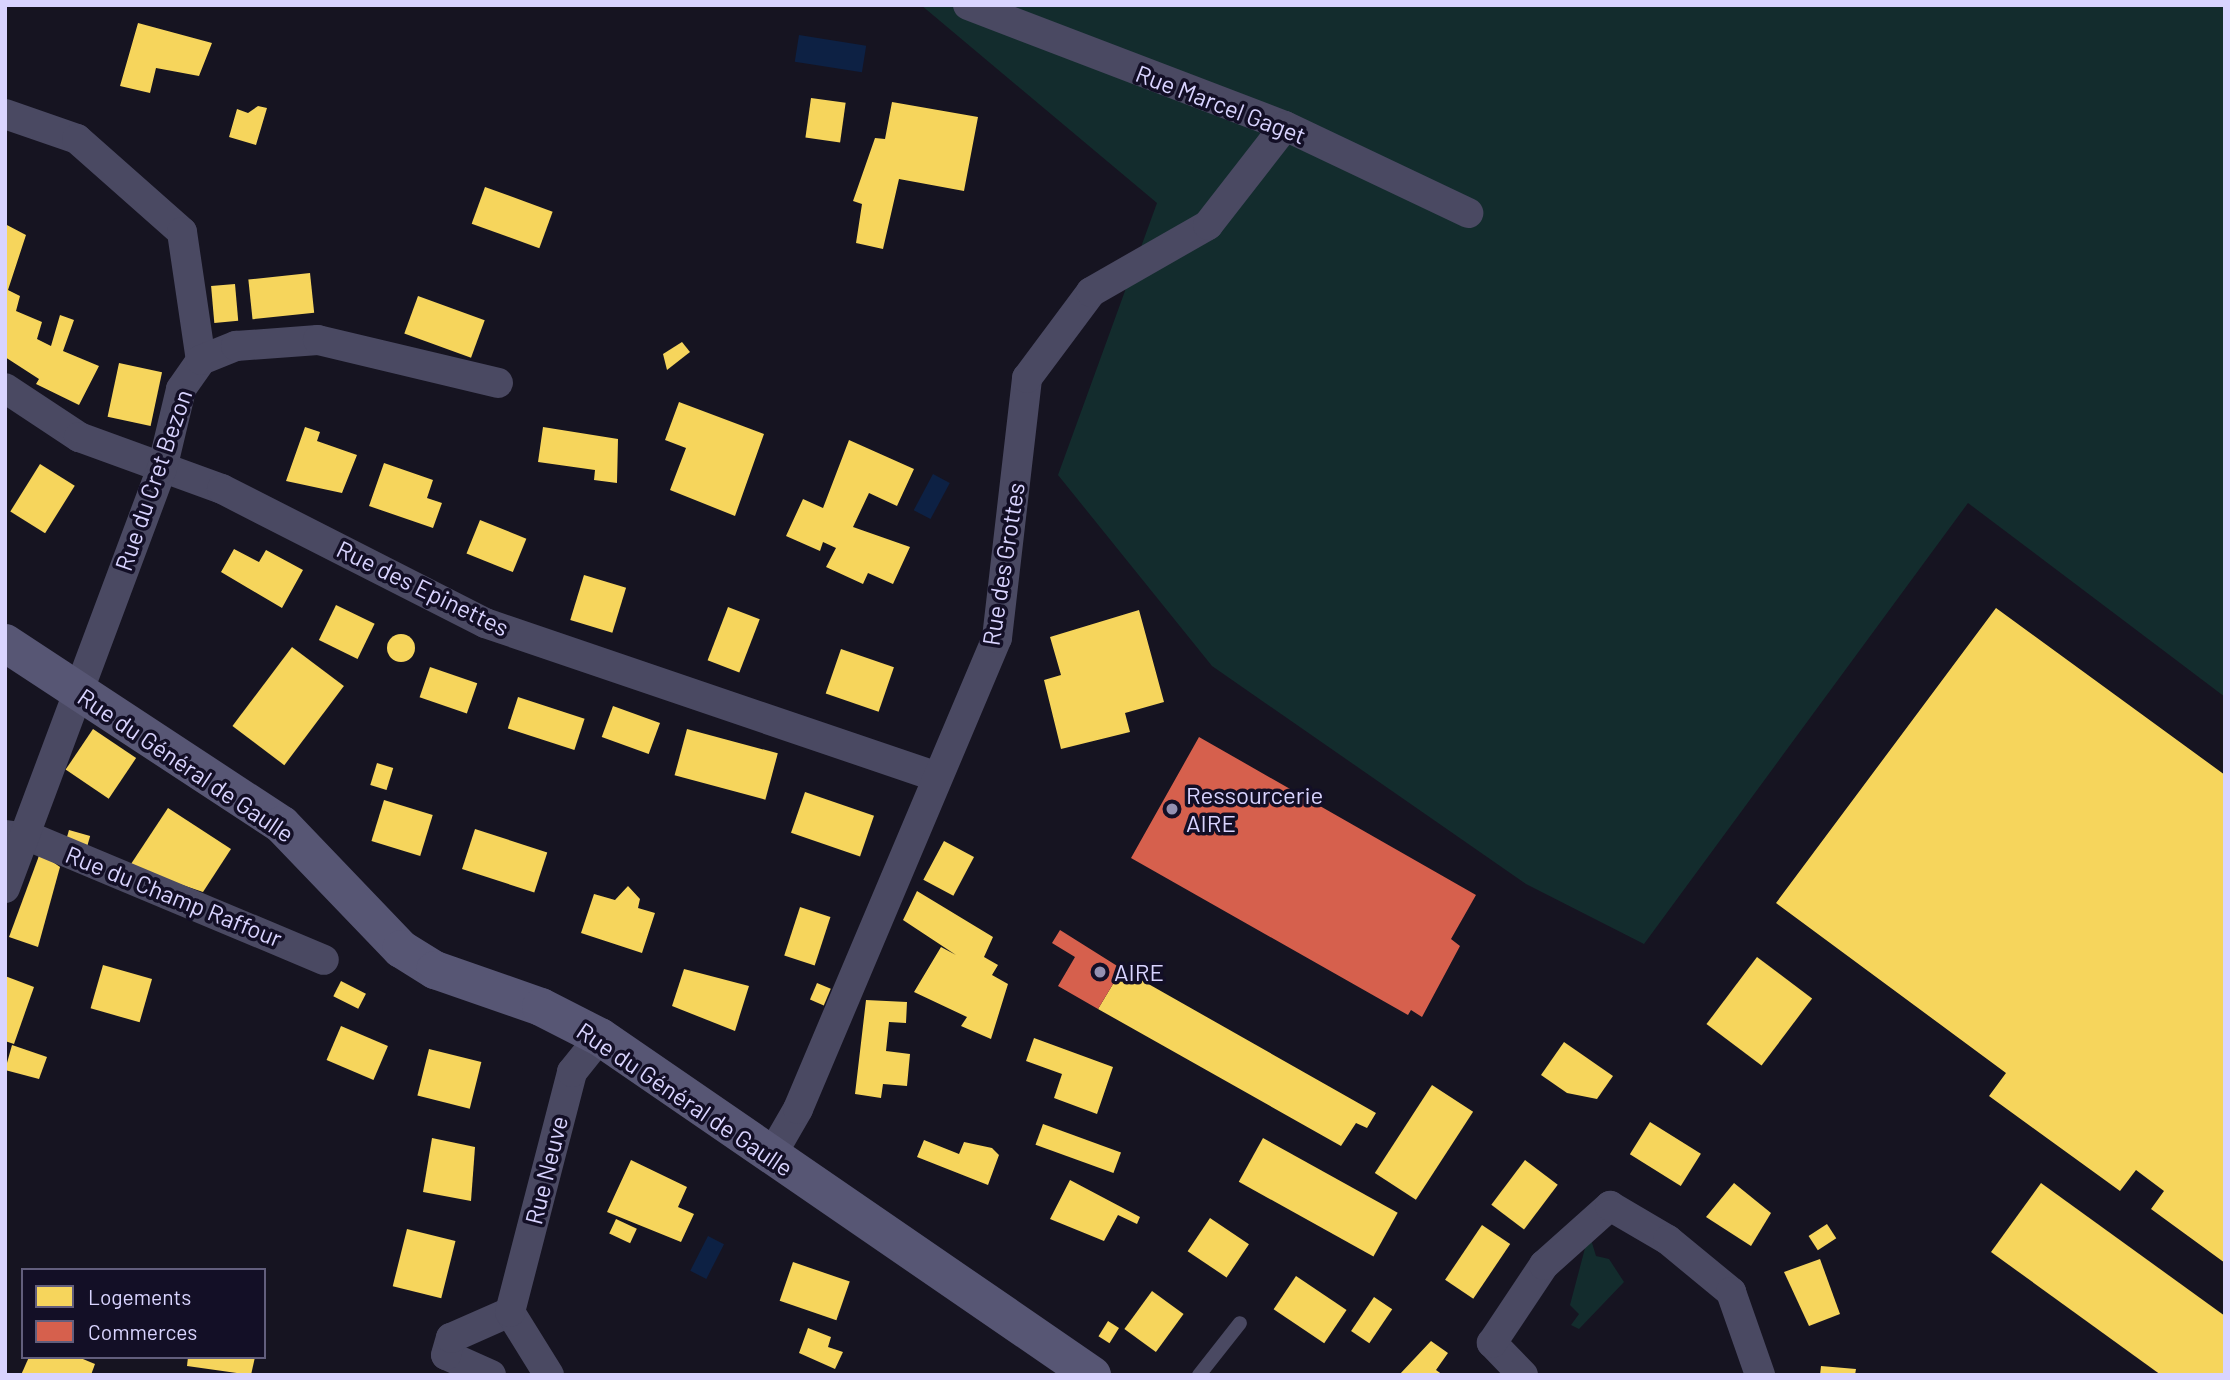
<!DOCTYPE html>
<meta charset="utf-8">
<style>
body{margin:0}
#map{position:relative;width:2230px;height:1380px;overflow:hidden;background:#161421;font-family:Barlow,sans-serif}
div>[style]{position:absolute}
.green>*{inset:0;background:#132c2d}
.water>*{inset:0;background:#0d2144;transform-origin:0 0}
.homes>*{inset:0;background:#f6d55c;transform-origin:0 0}
.round{border-radius:50%}
.shops>*{inset:0;background:#d6604d}
.service>*{height:14px;margin:-7px;padding:0 7px;transform-origin:7px;border-radius:7px;background:#4a4962}
.minor>*{height:30px;margin:-15px;padding:0 15px;transform-origin:15px;border-radius:15px;background:#4a4962}
.secondary>*{height:38px;margin:-19px;padding:0 19px;transform-origin:19px;border-radius:19px;background:#575674}
.dots>*{width:19px;height:19px;translate:-50% -50%;box-sizing:border-box;border:4px solid #130f26;border-radius:50%}
span{translate:-50% -50%;white-space:nowrap;text-align:center;line-height:1.15;-webkit-text-stroke:7px #130f26;paint-order:stroke}
.street-label{font-size:24px;color:#d9d4ff}
.poi-label{font-size:24px;color:#d9d4ff}
.left{translate:0 -50%;text-align:left}
.frame{position:absolute;inset:0;border:7px solid #d9d4ff;pointer-events:none}
.legend{position:absolute;left:21px;top:1268px;width:245px;height:91px;box-sizing:border-box;background:#130f26;border:2px solid #625e7d;margin:0;padding:9px 12px;list-style:none;font-size:21px;color:#d9d4ff}
.legend li{display:flex;align-items:center;gap:14px;height:35px}
.legend b{width:35px;border:2px solid #625e7d}
</style>
<div id="map">
<div class="green">
<div style="clip-path:polygon(921px 5px,2225px 5px,2225px 697px,1968px 503px,1644px 944px,1526px 884px,1212px 666px,1058px 475px,1157px 203px)"></div>
<div style="clip-path:polygon(1589px 1233px,1596px 1256px,1609px 1259px,1624px 1282px,1579px 1329px,1571px 1325px,1579px 1314px,1570px 1305px)"></div>
</div>
<div class="water">
<div style="left:799px;top:35px;width:68px;height:27px;rotate:9deg"></div>
<div style="left:933px;top:474px;width:19px;height:41px;rotate:28deg"></div>
<div style="left:708px;top:1236px;width:18px;height:39px;rotate:27deg"></div>
</div>
<div class="homes">
<div style="clip-path:polygon(138px 23px,212px 43px,199px 76px,156px 68px,150px 93px,120px 86px)"></div>
<div style="left:811px;top:98px;width:35px;height:40px;rotate:8deg"></div>
<div style="clip-path:polygon(892px 102px,978px 117px,964px 191px,899px 179px,883px 249px,856px 243px,862px 204px,853px 201px,875px 138px,885px 139px)"></div>
<div style="clip-path:polygon(258px 106px,267px 108px,256px 145px,229px 137px,237px 109px,248px 113px)"></div>
<div style="left:485px;top:187px;width:72px;height:39px;rotate:20deg"></div>
<div style="clip-path:polygon(5px 224px,26px 235px,8px 290px,20px 296px,16px 311px,42px 322px,37px 339px,51px 346px,60px 315px,74px 320px,63px 351px,99px 366px,79px 405px,36px 384px,39px 379px,5px 357px)"></div>
<div style="left:310px;top:273px;width:40px;height:62px;rotate:84deg"></div>
<div style="left:235px;top:284px;width:37px;height:24px;rotate:85deg"></div>
<div style="left:418px;top:296px;width:71px;height:40px;rotate:20deg"></div>
<div style="clip-path:polygon(682px 342px,690px 352px,667px 370px,663px 354px)"></div>
<div style="left:119px;top:363px;width:44px;height:55px;rotate:12deg"></div>
<div style="clip-path:polygon(679px 402px,764px 434px,735px 516px,670px 490px,686px 448px,665px 440px)"></div>
<div style="clip-path:polygon(305px 427px,320px 432px,317px 441px,357px 455px,342px 493px,286px 481px)"></div>
<div style="clip-path:polygon(543px 427px,618px 439px,617px 483px,594px 480px,595px 470px,538px 462px)"></div>
<div style="clip-path:polygon(849px 440px,914px 469px,897px 506px,869px 493px,853px 527px,910px 547px,893px 584px,868px 573px,863px 584px,826px 567px,836px 548px,823px 542px,820px 551px,786px 536px,803px 499px,823px 508px)"></div>
<div style="clip-path:polygon(384px 463px,433px 480px,427px 498px,442px 503px,433px 528px,369px 506px)"></div>
<div style="left:40px;top:464px;width:41px;height:56px;rotate:32deg"></div>
<div style="left:480px;top:520px;width:50px;height:36px;rotate:22deg"></div>
<div style="clip-path:polygon(234px 549px,259px 562px,266px 550px,303px 570px,282px 608px,221px 572px)"></div>
<div style="left:584px;top:575px;width:44px;height:47px;rotate:17deg"></div>
<div style="left:336px;top:605px;width:43px;height:39px;rotate:26deg"></div>
<div style="left:728px;top:607px;width:34px;height:57px;rotate:21deg"></div>
<div style="clip-path:polygon(1996px 608px,2225px 775px,2225px 1263px,2151px 1209px,2164px 1191px,2136px 1170px,2120px 1191px,1989px 1096px,2006px 1073px,1776px 903px)"></div>
<div style="clip-path:polygon(1139px 610px,1164px 702px,1125px 713px,1130px 732px,1061px 749px,1044px 680px,1061px 675px,1050px 637px)"></div>
<div class="round" style="left:387px;top:634px;width:28px;height:28px"></div>
<div style="left:292px;top:647px;width:65px;height:99px;rotate:37deg"></div>
<div style="left:841px;top:649px;width:56px;height:47px;rotate:19deg"></div>
<div style="left:430px;top:667px;width:50px;height:32px;rotate:19deg"></div>
<div style="left:518px;top:697px;width:70px;height:33px;rotate:18deg"></div>
<div style="left:613px;top:706px;width:50px;height:33px;rotate:20deg"></div>
<div style="left:93px;top:729px;width:52px;height:49px;rotate:34deg"></div>
<div style="left:687px;top:729px;width:94px;height:48px;rotate:15deg"></div>
<div style="left:377px;top:763px;width:17px;height:23px;rotate:17deg"></div>
<div style="left:805px;top:792px;width:73px;height:43px;rotate:19deg"></div>
<div style="left:384px;top:800px;width:51px;height:43px;rotate:17deg"></div>
<div style="clip-path:polygon(168px 808px,231px 849px,203px 892px,129px 867px)"></div>
<div style="left:475px;top:829px;width:76px;height:42px;rotate:18deg"></div>
<div style="left:69px;top:830px;width:22px;height:13px;rotate:16deg"></div>
<div style="left:944px;top:841px;width:34px;height:44px;rotate:28deg"></div>
<div style="clip-path:polygon(40px 853px,60px 867px,38px 947px,9px 937px)"></div>
<div style="clip-path:polygon(628px 886px,640px 899px,638px 908px,655px 913px,642px 953px,581px 933px,594px 894px,615px 900px)"></div>
<div style="clip-path:polygon(917px 891px,993px 937px,984px 957px,998px 965px,992px 975px,1008px 984px,991px 1039px,961px 1026px,967px 1017px,914px 992px,941px 947px,956px 955px,903px 920px)"></div>
<div style="left:800px;top:907px;width:32px;height:51px;rotate:18deg"></div>
<div style="left:1757px;top:957px;width:69px;height:84px;rotate:37deg"></div>
<div style="left:103px;top:965px;width:51px;height:45px;rotate:16deg"></div>
<div style="clip-path:polygon(684px 969px,749px 986px,735px 1031px,672px 1006px)"></div>
<div style="clip-path:polygon(1122px 969px,1376px 1113px,1367px 1128px,1356px 1123px,1341px 1146px,1098px 1009px)"></div>
<div style="clip-path:polygon(5px 976px,34px 987px,14px 1044px,5px 1041px)"></div>
<div style="left:341px;top:981px;width:28px;height:17px;rotate:27deg"></div>
<div style="left:817px;top:983px;width:15px;height:18px;rotate:23deg"></div>
<div style="clip-path:polygon(866px 1000px,907px 1002px,906px 1023px,889px 1022px,886px 1051px,910px 1054px,907px 1086px,883px 1084px,881px 1098px,855px 1094px)"></div>
<div style="left:341px;top:1026px;width:51px;height:37px;rotate:23deg"></div>
<div style="clip-path:polygon(1034px 1038px,1113px 1067px,1097px 1114px,1054px 1098px,1062px 1074px,1026px 1061px)"></div>
<div style="clip-path:polygon(1564px 1042px,1613px 1076px,1597px 1099px,1567px 1093px,1541px 1075px)"></div>
<div style="clip-path:polygon(12px 1045px,47px 1057px,39px 1079px,5px 1070px)"></div>
<div style="left:429px;top:1049px;width:54px;height:48px;rotate:14deg"></div>
<div style="left:1432px;top:1085px;width:49px;height:105px;rotate:33deg"></div>
<div style="left:1650px;top:1122px;width:60px;height:38px;rotate:32deg"></div>
<div style="left:1043px;top:1124px;width:83px;height:22px;rotate:20deg"></div>
<div style="clip-path:polygon(432px 1138px,475px 1147px,471px 1201px,423px 1192px)"></div>
<div style="left:1263px;top:1138px;width:154px;height:50px;rotate:29deg"></div>
<div style="clip-path:polygon(924px 1140px,959px 1154px,964px 1142px,992px 1148px,999px 1155px,988px 1185px,917px 1157px)"></div>
<div style="clip-path:polygon(631px 1160px,687px 1187px,678px 1207px,694px 1214px,681px 1242px,607px 1212px)"></div>
<div style="left:1525px;top:1160px;width:41px;height:56px;rotate:37deg"></div>
<div style="clip-path:polygon(1070px 1180px,1140px 1217px,1137px 1224px,1118px 1215px,1104px 1241px,1050px 1219px)"></div>
<div style="clip-path:polygon(1734px 1183px,1771px 1213px,1751px 1246px,1706px 1217px)"></div>
<div style="clip-path:polygon(2041px 1183px,2225px 1316px,2225px 1375px,2161px 1375px,1991px 1252px)"></div>
<div style="left:1210px;top:1218px;width:47px;height:40px;rotate:34deg"></div>
<div style="left:616px;top:1219px;width:23px;height:16px;rotate:25deg"></div>
<div style="left:1827px;top:1224px;width:17px;height:22px;rotate:57deg"></div>
<div style="left:1482px;top:1225px;width:34px;height:66px;rotate:34deg"></div>
<div style="left:407px;top:1229px;width:50px;height:59px;rotate:14deg"></div>
<div style="clip-path:polygon(1820px 1259px,1840px 1314px,1809px 1326px,1784px 1272px)"></div>
<div style="left:793px;top:1262px;width:60px;height:41px;rotate:19deg"></div>
<div style="left:1296px;top:1276px;width:61px;height:40px;rotate:34deg"></div>
<div style="left:1152px;top:1291px;width:39px;height:47px;rotate:36deg"></div>
<div style="left:1374px;top:1297px;width:22px;height:41px;rotate:34deg"></div>
<div style="left:1108px;top:1321px;width:13px;height:18px;rotate:32deg"></div>
<div style="clip-path:polygon(808px 1328px,831px 1337px,828px 1347px,843px 1352px,835px 1369px,799px 1353px)"></div>
<div style="clip-path:polygon(1431px 1341px,1448px 1353px,1436px 1370px,1443px 1375px,1399px 1375px)"></div>
<div style="clip-path:polygon(29px 1357px,78px 1357px,95px 1364px,91px 1375px,21px 1375px)"></div>
<div style="clip-path:polygon(188px 1357px,255px 1357px,251px 1375px,187px 1366px)"></div>
<div style="clip-path:polygon(1821px 1366px,1856px 1369px,1855px 1375px,1820px 1375px)"></div>
</div>
<div class="shops">
<div style="clip-path:polygon(1199px 737px,1476px 895px,1451px 939px,1460px 946px,1422px 1017px,1411px 1010px,1408px 1015px,1131px 858px)"></div>
<div style="clip-path:polygon(1060px 930px,1122px 969px,1098px 1009px,1058px 986px,1075px 957px,1052px 943px)"></div>
</div>
<div class="service">
<div style="left:1199px;top:1375px;width:66px;rotate:-51.7deg"></div>
</div>
<div class="minor">
<div style="left:968px;top:5px;width:339px;rotate:20.9deg"></div>
<div style="left:1285px;top:126px;width:203px;rotate:25.4deg"></div>
<div style="left:5px;top:114px;width:76px;rotate:19.1deg"></div>
<div style="left:77px;top:139px;width:140px;rotate:41.5deg"></div>
<div style="left:182px;top:232px;width:129px;rotate:81.6deg"></div>
<div style="left:5px;top:388px;width:89px;rotate:33.5deg"></div>
<div style="left:79px;top:437px;width:152px;rotate:20deg"></div>
<div style="left:222px;top:489px;width:295px;rotate:27deg"></div>
<div style="left:485px;top:623px;width:478px;rotate:18.8deg"></div>
<div style="left:6px;top:835px;width:29px;rotate:8deg"></div>
<div style="left:35px;top:839px;width:313px;rotate:22.7deg"></div>
<div style="left:5px;top:888px;width:447px;rotate:-69.5deg"></div>
<div style="left:162px;top:469px;width:82px;rotate:-76.6deg"></div>
<div style="left:181px;top:389px;width:35px;rotate:-55deg"></div>
<div style="left:201px;top:360px;width:38px;rotate:-22deg"></div>
<div style="left:236px;top:346px;width:82px;rotate:-4.2deg"></div>
<div style="left:318px;top:340px;width:185px;rotate:13.4deg"></div>
<div style="left:771px;top:1156px;width:54px;rotate:-60.1deg"></div>
<div style="left:798px;top:1109px;width:511px;rotate:-67.1deg"></div>
<div style="left:997px;top:638px;width:262px;rotate:-83.4deg"></div>
<div style="left:1027px;top:378px;width:107px;rotate:-53.3deg"></div>
<div style="left:1091px;top:292px;width:135px;rotate:-29.8deg"></div>
<div style="left:1208px;top:225px;width:125px;rotate:-52.1deg"></div>
<div style="left:491px;top:1375px;width:49px;rotate:-156deg"></div>
<div style="left:446px;top:1355px;width:18px;rotate:-74deg"></div>
<div style="left:451px;top:1338px;width:64px;rotate:-23.8deg"></div>
<div style="left:549px;top:1375px;width:74px;rotate:-121.8deg"></div>
<div style="left:510px;top:1312px;width:248px;rotate:-75.5deg"></div>
<div style="left:572px;top:1072px;width:45px;rotate:-51.3deg"></div>
<div style="left:1523px;top:1375px;width:45px;rotate:-134.1deg"></div>
<div style="left:1492px;top:1343px;width:94px;rotate:-56.3deg"></div>
<div style="left:1544px;top:1265px;width:89px;rotate:-41.8deg"></div>
<div style="left:1610px;top:1206px;width:67px;rotate:30.4deg"></div>
<div style="left:1668px;top:1240px;width:82px;rotate:39.5deg"></div>
<div style="left:1731px;top:1292px;width:88px;rotate:70.7deg"></div>
</div>
<div class="secondary">
<div style="left:5px;top:643px;width:331px;rotate:33.3deg"></div>
<div style="left:282px;top:825px;width:172px;rotate:46.2deg"></div>
<div style="left:401px;top:949px;width:40px;rotate:32deg"></div>
<div style="left:435px;top:970px;width:112px;rotate:19.2deg"></div>
<div style="left:541px;top:1007px;width:66px;rotate:27deg"></div>
<div style="left:600px;top:1037px;width:597px;rotate:34.49deg"></div>
</div>
<div class="dots">
<div style="left:1172px;top:809px;background:#9591b1"></div>
<div style="left:1100px;top:972px;background:#9591b1"></div>
</div>
<div class="street-label">
<span style="left:1221px;top:104px;rotate:21deg">Rue Marcel Gaget</span>
<span style="left:153px;top:480px;rotate:-71deg">Rue du Cret Bezon</span>
<span style="left:1003px;top:564px;rotate:-81deg">Rue des Grottes</span>
<span style="left:423px;top:588px;rotate:26deg">Rue des Epinettes</span>
<span style="left:186px;top:765px;rotate:34deg">Rue du Général de Gaulle</span>
<span style="left:174px;top:896px;rotate:22deg">Rue du Champ Raffour</span>
<span style="left:685px;top:1099px;rotate:34deg">Rue du Général de Gaulle</span>
<span style="left:546px;top:1170px;rotate:-76deg">Rue Neuve</span>
</div>
<div class="poi-label">
<span class="left" style="left:1186px;top:809px">Ressourcerie<br>AIRE</span>
<span class="left" style="left:1114px;top:972px">AIRE</span>
</div>
<div class="frame"></div>
<ul class="legend">
<li><b style="height:19px;background:#f6d55c"></b>Logements</li>
<li><b style="height:19px;background:#d6604d"></b>Commerces</li>
</ul>
</div>
